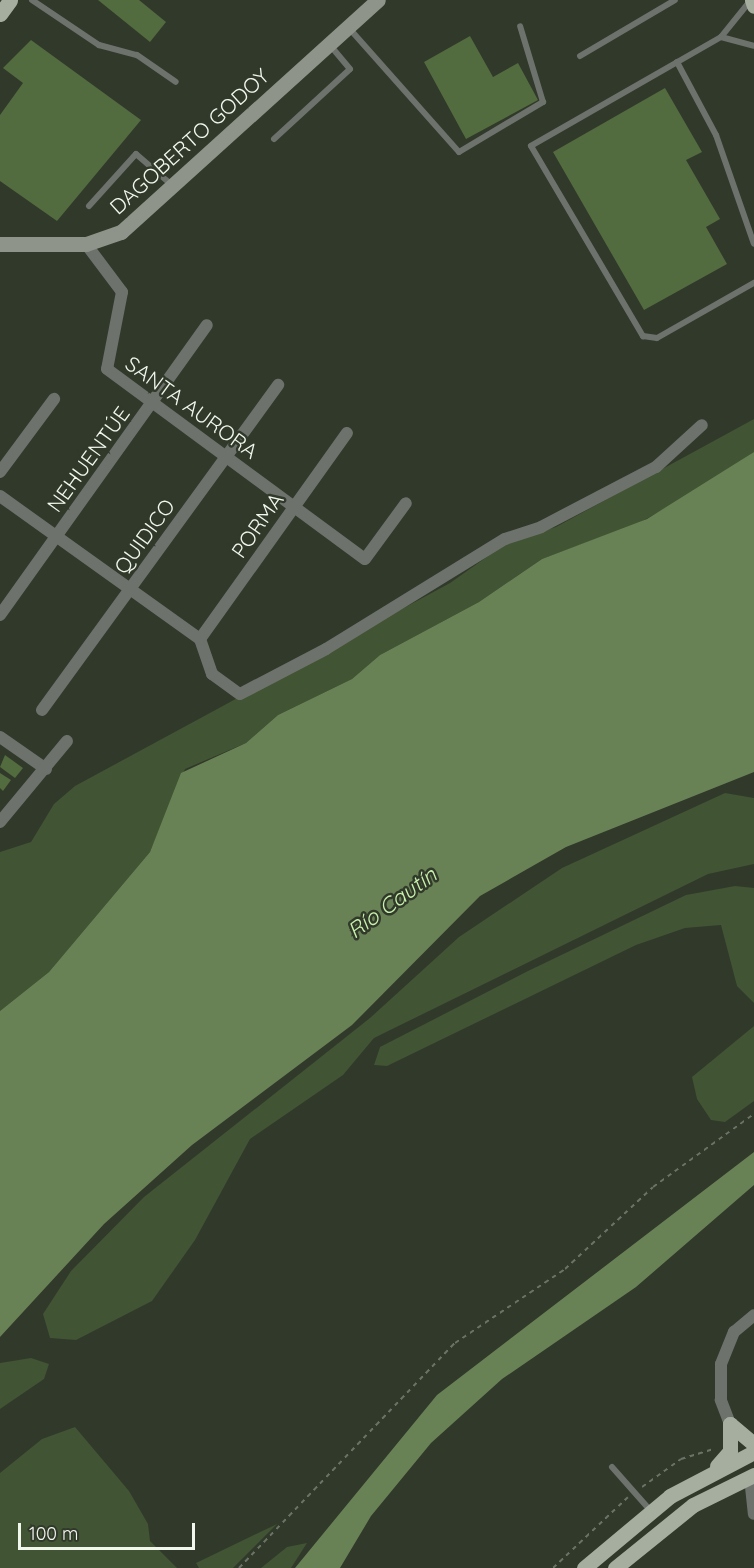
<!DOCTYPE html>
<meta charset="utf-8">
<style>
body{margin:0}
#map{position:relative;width:754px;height:1568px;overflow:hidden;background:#31392b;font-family:Quicksand,sans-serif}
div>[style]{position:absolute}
.green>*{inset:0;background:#415433}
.water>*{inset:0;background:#688255}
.building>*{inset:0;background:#526b3f}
.path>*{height:2px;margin-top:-1px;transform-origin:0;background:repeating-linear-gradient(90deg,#6b7266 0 4.5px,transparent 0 9px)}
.lane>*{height:6px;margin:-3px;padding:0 3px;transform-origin:3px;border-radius:3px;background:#6e726c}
.street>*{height:12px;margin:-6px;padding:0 6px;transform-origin:6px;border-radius:6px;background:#6e726c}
.secondary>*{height:15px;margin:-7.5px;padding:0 7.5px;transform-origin:7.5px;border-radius:7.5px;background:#8e948a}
.primary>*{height:15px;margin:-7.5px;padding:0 7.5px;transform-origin:7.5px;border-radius:7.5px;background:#a6aea0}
span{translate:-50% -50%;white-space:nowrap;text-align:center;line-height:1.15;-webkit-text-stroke:5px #31392b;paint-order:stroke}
.street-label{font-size:21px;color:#f2f7ee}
.water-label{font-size:22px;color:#c9f3ac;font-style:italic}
.scale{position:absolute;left:18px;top:1523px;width:177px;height:27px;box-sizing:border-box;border:3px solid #f2f7ee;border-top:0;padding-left:8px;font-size:18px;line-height:21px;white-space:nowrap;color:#f2f7ee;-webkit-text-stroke:4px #31392b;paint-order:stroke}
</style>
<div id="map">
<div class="green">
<div style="clip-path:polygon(754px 419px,754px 452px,704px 487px,637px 524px,542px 559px,479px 602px,380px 655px,352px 679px,278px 715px,246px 743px,185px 769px,150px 852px,49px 972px,0 1011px,0 852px,31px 842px,54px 804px,75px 786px,450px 583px,508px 542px,556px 527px)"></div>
<div style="clip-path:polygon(725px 793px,754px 798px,754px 864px,708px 874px,374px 1038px,343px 1075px,250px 1139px,195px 1240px,152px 1301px,76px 1340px,50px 1338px,43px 1314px,71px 1271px,144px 1197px,370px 1018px,459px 937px,562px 868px)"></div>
<div style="clip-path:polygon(735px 886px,754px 888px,754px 1003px,737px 986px,721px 925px,685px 928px,636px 945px,387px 1066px,374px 1065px,380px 1047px,528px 971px,686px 895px)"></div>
<div style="clip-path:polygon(754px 1026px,754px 1101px,725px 1122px,711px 1120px,697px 1099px,692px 1077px)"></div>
<div style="clip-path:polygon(31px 1358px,49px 1364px,44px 1379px,0 1409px,0 1363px)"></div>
<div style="clip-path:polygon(75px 1427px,129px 1491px,148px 1524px,150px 1541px,177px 1568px,0 1568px,0 1473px,42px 1439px)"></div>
<div style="clip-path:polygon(277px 1524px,233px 1568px,199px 1568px,196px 1563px)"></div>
<div style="clip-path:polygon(307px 1543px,291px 1568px,261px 1568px,287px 1547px)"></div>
</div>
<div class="water">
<div style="clip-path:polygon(754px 452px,754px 772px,566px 847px,480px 896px,352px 1025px,192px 1145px,104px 1224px,0 1337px,0 1011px,49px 972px,150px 852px,181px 773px,246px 743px,278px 715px,352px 679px,380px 655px,479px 602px,542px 559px,647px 519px)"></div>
<div style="clip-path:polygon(754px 1152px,754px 1185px,636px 1287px,502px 1379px,431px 1443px,371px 1516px,340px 1568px,295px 1568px,437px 1395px)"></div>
</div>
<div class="building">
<div style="clip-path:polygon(98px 0,139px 0,166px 22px,150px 42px)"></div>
<div style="clip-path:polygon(470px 36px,493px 77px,518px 63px,538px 100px,466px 139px,424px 62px)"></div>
<div style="clip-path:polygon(31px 40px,141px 120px,57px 221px,0 181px,0 115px,23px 83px,3px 68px)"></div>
<div style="clip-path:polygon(665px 88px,702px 152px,686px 160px,720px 219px,706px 227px,727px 264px,644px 310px,553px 152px)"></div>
<div style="clip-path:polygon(5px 755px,23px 768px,15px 778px,0 767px)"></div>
<div style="clip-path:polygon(0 773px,11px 780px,3px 791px,0 788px)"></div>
</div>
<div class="path">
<div style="left:642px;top:1487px;width:48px;rotate:-35.7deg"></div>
<div style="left:681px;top:1459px;width:34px;rotate:-17deg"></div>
<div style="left:239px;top:1568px;width:312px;rotate:-46.2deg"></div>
<div style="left:455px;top:1343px;width:133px;rotate:-33.9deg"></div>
<div style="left:565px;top:1269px;width:120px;rotate:-43deg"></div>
<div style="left:653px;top:1187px;width:125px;rotate:-35.9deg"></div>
<div style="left:553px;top:1568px;width:103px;rotate:-43.4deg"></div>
</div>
<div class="lane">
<div style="left:32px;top:0;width:81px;rotate:33.9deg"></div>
<div style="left:99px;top:45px;width:39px;rotate:15deg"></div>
<div style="left:137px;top:55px;width:47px;rotate:34.7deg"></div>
<div style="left:750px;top:1px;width:46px;rotate:128.9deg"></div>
<div style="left:721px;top:37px;width:34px;rotate:15deg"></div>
<div style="left:348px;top:27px;width:167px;rotate:48.4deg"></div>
<div style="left:459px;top:152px;width:98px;rotate:-30.8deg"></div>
<div style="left:543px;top:102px;width:79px;rotate:-106.8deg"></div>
<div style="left:721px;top:37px;width:219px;rotate:150.2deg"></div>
<div style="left:531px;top:146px;width:221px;rotate:59.5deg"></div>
<div style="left:643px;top:336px;width:14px;rotate:8deg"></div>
<div style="left:657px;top:338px;width:112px;rotate:-29.6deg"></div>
<div style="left:580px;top:56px;width:110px;rotate:-30.5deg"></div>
<div style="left:677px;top:62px;width:83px;rotate:61.9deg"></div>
<div style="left:716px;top:135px;width:115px;rotate:70.8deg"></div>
<div style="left:274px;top:139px;width:103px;rotate:-42.6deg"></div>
<div style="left:350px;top:69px;width:31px;rotate:-130deg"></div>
<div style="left:89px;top:206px;width:70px;rotate:-47.9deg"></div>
<div style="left:136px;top:154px;width:49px;rotate:40.9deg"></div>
<div style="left:612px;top:1467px;width:57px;rotate:48.5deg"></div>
</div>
<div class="street">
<div style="left:86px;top:244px;width:60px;rotate:53.1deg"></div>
<div style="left:122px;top:292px;width:78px;rotate:101deg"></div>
<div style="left:107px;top:369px;width:320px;rotate:36.4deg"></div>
<div style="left:365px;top:559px;width:69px;rotate:-53.8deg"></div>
<div style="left:0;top:472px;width:91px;rotate:-53.5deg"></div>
<div style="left:0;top:496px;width:246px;rotate:35.6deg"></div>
<div style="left:0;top:615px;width:356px;rotate:-54.5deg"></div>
<div style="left:200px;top:639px;width:37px;rotate:71deg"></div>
<div style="left:212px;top:674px;width:34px;rotate:36deg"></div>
<div style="left:240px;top:694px;width:97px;rotate:-27.6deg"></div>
<div style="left:326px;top:649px;width:210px;rotate:-31.6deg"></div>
<div style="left:505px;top:539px;width:38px;rotate:-18deg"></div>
<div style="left:541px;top:527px;width:130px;rotate:-27.6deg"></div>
<div style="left:656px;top:467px;width:62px;rotate:-42.4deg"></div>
<div style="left:200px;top:639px;width:253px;rotate:-54.5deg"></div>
<div style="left:42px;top:710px;width:402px;rotate:-54deg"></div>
<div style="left:0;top:737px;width:56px;rotate:34.8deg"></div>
<div style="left:0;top:822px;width:105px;rotate:-50.4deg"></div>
<div style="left:730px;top:1424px;width:26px;rotate:-111deg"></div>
<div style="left:721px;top:1400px;width:36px;rotate:-90deg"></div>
<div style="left:721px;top:1364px;width:35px;rotate:-68deg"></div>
<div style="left:734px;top:1332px;width:26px;rotate:-40deg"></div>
<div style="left:750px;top:1477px;width:37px;rotate:84deg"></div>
</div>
<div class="secondary">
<div style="left:0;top:244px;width:86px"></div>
<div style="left:86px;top:244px;width:37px;rotate:-19deg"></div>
<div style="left:121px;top:232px;width:346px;rotate:-42.1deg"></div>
</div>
<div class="primary">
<div style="left:752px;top:0;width:6px;rotate:72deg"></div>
<div style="left:0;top:14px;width:17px;rotate:-54deg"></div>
<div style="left:730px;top:1424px;width:31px;rotate:40deg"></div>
<div style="left:717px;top:1466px;width:20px;rotate:-49deg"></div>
<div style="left:730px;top:1451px;width:27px;rotate:-90deg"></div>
<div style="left:584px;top:1568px;width:112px;rotate:-39.9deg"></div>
<div style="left:670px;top:1496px;width:95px;rotate:-27.6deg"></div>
<div style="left:615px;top:1568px;width:100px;rotate:-38.9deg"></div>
<div style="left:693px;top:1505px;width:68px;rotate:-26.2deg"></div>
</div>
<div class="street-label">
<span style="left:189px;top:141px;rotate:-42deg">DAGOBERTO GODOY</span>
<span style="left:192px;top:407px;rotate:36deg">SANTA AURORA</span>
<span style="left:88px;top:459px;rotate:-54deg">NEHUENTÚE</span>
<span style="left:257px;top:525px;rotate:-55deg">PORMA</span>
<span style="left:144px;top:536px;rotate:-54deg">QUIDICO</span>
</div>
<div class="water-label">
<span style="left:392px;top:903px;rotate:-36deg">Río Cautín</span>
</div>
<div class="scale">100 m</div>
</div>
